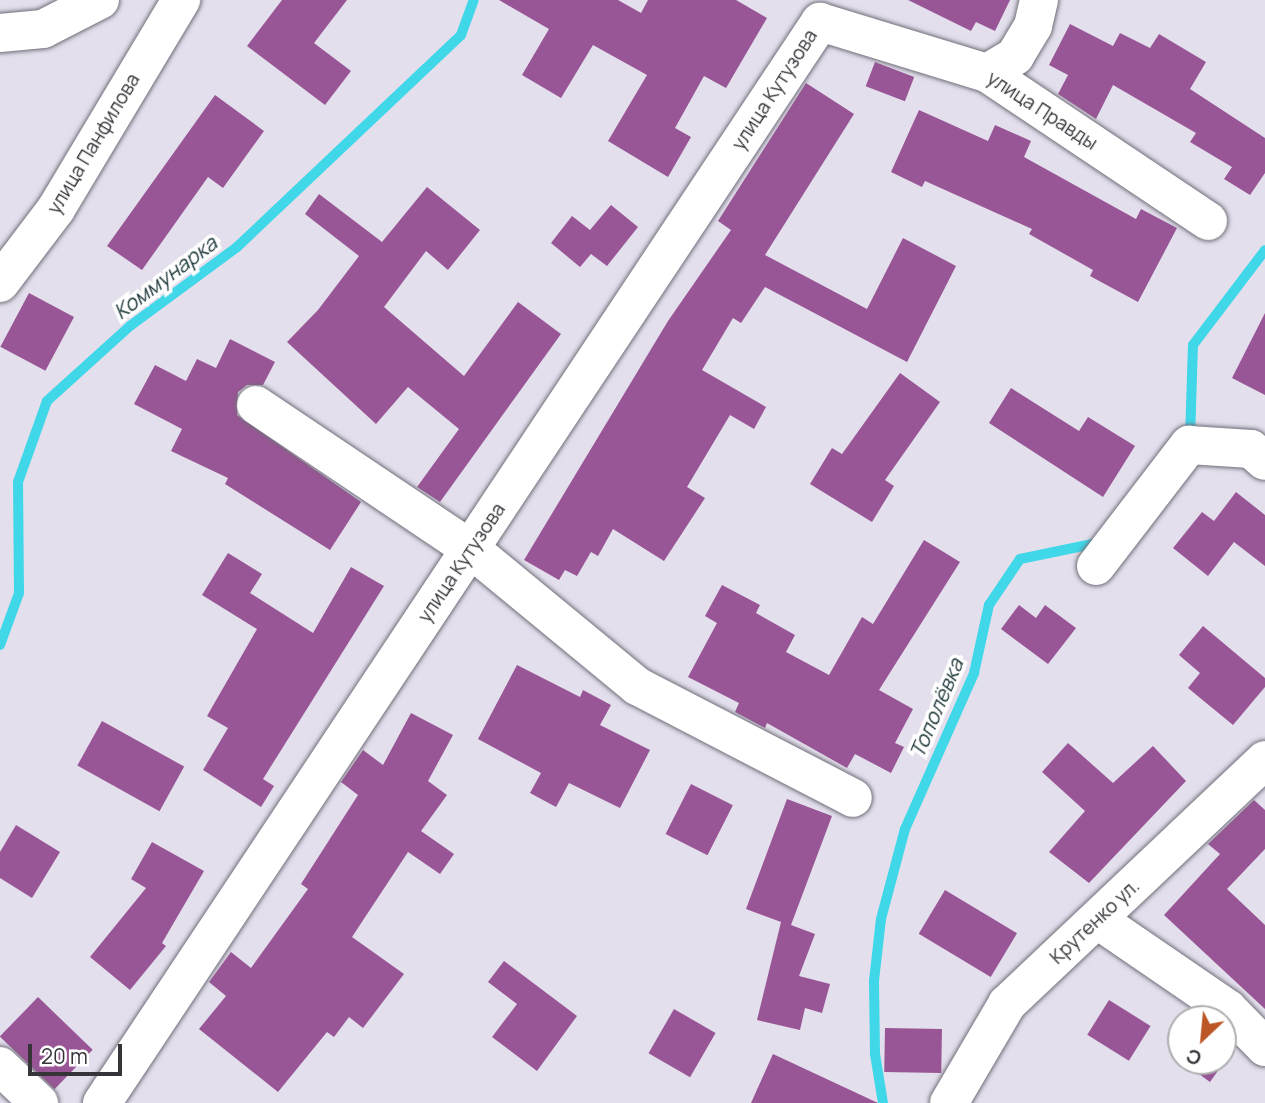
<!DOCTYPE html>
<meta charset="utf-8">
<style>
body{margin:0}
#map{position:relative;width:1265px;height:1103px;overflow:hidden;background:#e3dfec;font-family:Manrope,sans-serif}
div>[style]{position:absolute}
.stream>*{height:10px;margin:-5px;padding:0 5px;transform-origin:5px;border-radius:5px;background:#40d7e9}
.building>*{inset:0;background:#995696;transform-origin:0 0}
.roads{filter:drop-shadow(0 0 2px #716e7a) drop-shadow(0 0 2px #716e7a)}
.minor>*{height:38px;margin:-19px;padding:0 19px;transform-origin:19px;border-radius:19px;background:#fff}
span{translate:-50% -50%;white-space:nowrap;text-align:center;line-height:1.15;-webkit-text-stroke:7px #fff;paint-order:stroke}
.street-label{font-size:19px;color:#363439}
.water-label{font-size:21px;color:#233c3f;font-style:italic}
.north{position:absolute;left:1167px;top:1005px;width:70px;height:70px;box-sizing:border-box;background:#fff;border:2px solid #afaeb0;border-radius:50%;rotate:206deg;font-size:19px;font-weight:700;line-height:28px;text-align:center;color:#363439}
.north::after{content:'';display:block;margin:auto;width:24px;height:32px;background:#bc5725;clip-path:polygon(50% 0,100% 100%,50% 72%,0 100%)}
.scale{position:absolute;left:28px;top:1044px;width:94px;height:32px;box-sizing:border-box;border:4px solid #363439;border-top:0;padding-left:9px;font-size:21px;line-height:24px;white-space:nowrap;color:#363439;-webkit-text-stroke:5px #fff;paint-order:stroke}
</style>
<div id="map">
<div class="stream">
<div style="left:1190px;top:439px;width:94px;rotate:-88.2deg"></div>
<div style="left:1193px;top:345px;width:119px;rotate:-52.8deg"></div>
<div style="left:0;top:645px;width:55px;rotate:-69.9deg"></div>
<div style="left:19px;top:593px;width:111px;rotate:-90.5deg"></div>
<div style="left:18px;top:482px;width:86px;rotate:-70.3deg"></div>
<div style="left:47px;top:401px;width:112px;rotate:-42.1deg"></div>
<div style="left:130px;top:326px;width:133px;rotate:-36.4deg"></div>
<div style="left:237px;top:247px;width:308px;rotate:-43.4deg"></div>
<div style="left:461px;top:35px;width:37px;rotate:-70deg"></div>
<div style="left:883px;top:1103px;width:50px;rotate:-99.3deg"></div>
<div style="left:875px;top:1054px;width:73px;rotate:-90.8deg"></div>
<div style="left:874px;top:981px;width:62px;rotate:-83.6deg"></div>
<div style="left:881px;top:919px;width:93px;rotate:-75.1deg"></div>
<div style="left:905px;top:829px;width:171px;rotate:-66.1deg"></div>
<div style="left:974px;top:673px;width:70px;rotate:-77.6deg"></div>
<div style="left:989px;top:605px;width:55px;rotate:-56deg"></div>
<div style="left:1020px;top:559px;width:79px;rotate:-11.7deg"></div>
</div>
<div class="building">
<div style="clip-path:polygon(282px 0,347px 0,314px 43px,351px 71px,325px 105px,247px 46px)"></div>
<div style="clip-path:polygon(499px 0,618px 0,641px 13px,648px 0,736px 0,767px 18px,726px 88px,704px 76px,675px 128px,691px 137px,668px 177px,608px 141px,647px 75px,593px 45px,561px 98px,522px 75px,549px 29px)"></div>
<div style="clip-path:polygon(908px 0,1010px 0,995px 31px,976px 22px,971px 31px)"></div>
<div style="clip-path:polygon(1070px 24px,1113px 46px,1120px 33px,1150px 48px,1159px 34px,1206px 62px,1190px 89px,1265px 138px,1265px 173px,1250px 195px,1224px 179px,1232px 167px,1190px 142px,1196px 133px,1113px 85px,1096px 119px,1058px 94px,1068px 75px,1049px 65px)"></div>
<div style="left:875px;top:62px;width:42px;height:26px;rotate:21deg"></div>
<div style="clip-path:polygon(806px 83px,854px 114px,765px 255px,867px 309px,903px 238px,956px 266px,907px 362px,765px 287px,741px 323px,733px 318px,702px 370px,766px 407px,754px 429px,730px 415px,687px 487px,705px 498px,664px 561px,613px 529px,598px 556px,591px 552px,577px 576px,565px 570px,559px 580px,524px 560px,668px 321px,731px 230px,718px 221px)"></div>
<div style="clip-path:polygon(215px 95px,264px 131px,223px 188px,208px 177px,142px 270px,107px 246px)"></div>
<div style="clip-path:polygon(919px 110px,988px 141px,995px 125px,1031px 141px,1024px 157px,1136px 219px,1141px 209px,1177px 228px,1138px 302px,1090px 276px,1093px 270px,1029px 234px,1032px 229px,925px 181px,922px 187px,891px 172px)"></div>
<div style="clip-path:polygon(427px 187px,480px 230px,448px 270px,426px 251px,384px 307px,464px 376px,518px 302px,561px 334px,440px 502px,417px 487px,459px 429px,408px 387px,376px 424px,287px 342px,318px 310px,359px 256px,305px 214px,319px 194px,382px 242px)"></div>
<div style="clip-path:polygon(611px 205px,638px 227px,607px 266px,591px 254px,580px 267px,551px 243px,572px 216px,590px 230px)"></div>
<div style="left:29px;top:293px;width:51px;height:61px;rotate:28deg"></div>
<div style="clip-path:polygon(1265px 313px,1265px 395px,1232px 378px)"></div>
<div style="clip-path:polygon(230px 339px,275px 362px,263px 385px,247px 385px,238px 392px,237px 415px,361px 502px,330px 550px,225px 484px,228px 478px,171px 451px,182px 429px,134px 404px,155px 365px,186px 381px,197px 359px,216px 368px)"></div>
<div style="clip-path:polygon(900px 373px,940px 402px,885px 480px,894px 486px,872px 522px,810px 484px,832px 448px,842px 454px)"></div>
<div style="clip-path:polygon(1011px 388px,1079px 431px,1088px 417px,1135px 446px,1103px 497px,989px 423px)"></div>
<div style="clip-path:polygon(1236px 492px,1265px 515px,1265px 566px,1234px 542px,1208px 576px,1173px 548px,1202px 512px,1214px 521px)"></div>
<div style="clip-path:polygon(924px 540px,960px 562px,879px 690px,913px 709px,895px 743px,904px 747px,891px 773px,855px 754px,847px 768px,767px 723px,765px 728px,735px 712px,739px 703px,688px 677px,717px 623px,705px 616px,722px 585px,760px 605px,756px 613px,795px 635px,786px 652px,829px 675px,862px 617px,873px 624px)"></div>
<div style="clip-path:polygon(228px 553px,262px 574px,250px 593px,313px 633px,351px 567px,384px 586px,263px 779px,274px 786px,261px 807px,203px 770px,228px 728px,207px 716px,257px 629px,202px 595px)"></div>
<div style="clip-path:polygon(1019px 605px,1036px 618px,1045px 605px,1076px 628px,1048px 664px,1001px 629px)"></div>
<div style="clip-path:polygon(1203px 626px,1265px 678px,1265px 687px,1233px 725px,1188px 688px,1200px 673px,1179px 655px)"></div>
<div style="clip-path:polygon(517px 665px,580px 697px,583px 690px,611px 705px,600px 725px,650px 750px,620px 808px,569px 783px,556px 807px,530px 793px,541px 773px,478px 739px)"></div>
<div style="clip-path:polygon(411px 713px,453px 735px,428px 781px,447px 795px,421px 831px,454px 854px,440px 874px,408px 852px,352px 937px,404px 974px,363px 1028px,349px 1017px,334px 1037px,327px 1032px,278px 1092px,199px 1029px,226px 996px,209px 982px,231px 952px,251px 968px,308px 889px,301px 884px,358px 795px,341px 782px,363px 750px,383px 765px)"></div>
<div style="left:102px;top:721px;width:94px;height:51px;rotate:29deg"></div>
<div style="clip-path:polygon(1068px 743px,1113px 783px,1153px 746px,1186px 781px,1089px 883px,1049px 852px,1085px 811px,1042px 772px)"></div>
<div style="left:691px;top:784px;width:47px;height:56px;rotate:27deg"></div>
<div style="clip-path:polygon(787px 799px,832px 816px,791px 925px,815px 934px,799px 976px,830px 984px,822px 1013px,805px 1008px,800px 1030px,757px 1020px,781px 922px,746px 909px)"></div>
<div style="clip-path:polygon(1254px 800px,1265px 810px,1265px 849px,1227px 889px,1265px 925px,1265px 1009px,1164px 915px,1220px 854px,1208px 844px)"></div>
<div style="clip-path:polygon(16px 825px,60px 852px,32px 898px,0 878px,0 852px)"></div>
<div style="clip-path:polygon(152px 842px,204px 871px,162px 943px,166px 946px,130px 990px,90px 957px,146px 888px,131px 879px)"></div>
<div style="left:945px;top:890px;width:84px;height:51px;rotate:31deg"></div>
<div style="clip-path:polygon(504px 961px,577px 1016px,537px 1071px,492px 1037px,517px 1004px,488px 982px)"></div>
<div style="left:38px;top:997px;width:76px;height:55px;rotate:44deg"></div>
<div style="left:1109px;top:1000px;width:49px;height:41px;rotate:32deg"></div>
<div style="left:674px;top:1009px;width:48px;height:51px;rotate:30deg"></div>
<div style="left:885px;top:1028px;width:57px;height:44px;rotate:1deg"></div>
<div style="clip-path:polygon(773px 1054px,878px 1103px,751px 1103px)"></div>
<div style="clip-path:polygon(1223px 1055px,1227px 1058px,1210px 1082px,1181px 1061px,1223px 1061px)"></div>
</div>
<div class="roads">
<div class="minor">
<div style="left:0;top:33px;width:43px;rotate:-5.3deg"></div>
<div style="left:43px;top:29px;width:64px;rotate:-27deg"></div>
<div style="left:987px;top:73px;width:33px;rotate:-31deg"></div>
<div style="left:1015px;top:56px;width:35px;rotate:-59deg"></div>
<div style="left:1033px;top:26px;width:27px;rotate:-77deg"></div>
<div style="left:0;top:283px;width:93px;rotate:-52.9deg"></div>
<div style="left:56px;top:209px;width:244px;rotate:-59.1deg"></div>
<div style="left:256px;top:405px;width:260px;rotate:33.9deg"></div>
<div style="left:472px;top:550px;width:214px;rotate:39.5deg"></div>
<div style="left:637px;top:686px;width:243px;rotate:27.4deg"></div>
<div style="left:1096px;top:566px;width:153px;rotate:-52.5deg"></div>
<div style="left:1189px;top:445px;width:62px;rotate:3.7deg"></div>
<div style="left:1251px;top:449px;width:18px;rotate:41deg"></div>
<div style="left:1098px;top:920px;width:158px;rotate:34.4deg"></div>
<div style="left:1228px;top:1009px;width:53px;rotate:45.8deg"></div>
<div style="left:0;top:1066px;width:54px;rotate:43.5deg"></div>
<div style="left:102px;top:1103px;width:1298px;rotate:-56.41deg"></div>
<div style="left:820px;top:22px;width:175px;rotate:17deg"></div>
<div style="left:987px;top:73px;width:266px;rotate:33.8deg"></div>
<div style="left:949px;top:1103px;width:115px;rotate:-59.6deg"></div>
<div style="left:1007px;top:1004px;width:355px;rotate:-43.4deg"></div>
</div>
</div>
<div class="street-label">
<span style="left:775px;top:90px;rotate:-57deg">улица Кутузова</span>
<span style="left:1042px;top:111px;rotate:33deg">улица Правды</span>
<span style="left:94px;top:144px;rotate:-59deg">улица Панфилова</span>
<span style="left:462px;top:563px;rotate:-56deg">улица Кутузова</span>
<span style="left:1095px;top:922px;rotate:-43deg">Крутенко ул.</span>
</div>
<div class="water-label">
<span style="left:165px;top:277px;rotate:-37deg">Коммунарка</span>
<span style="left:936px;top:708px;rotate:-67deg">Тополёвка</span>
</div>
<div class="north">С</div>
<div class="scale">20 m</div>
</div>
